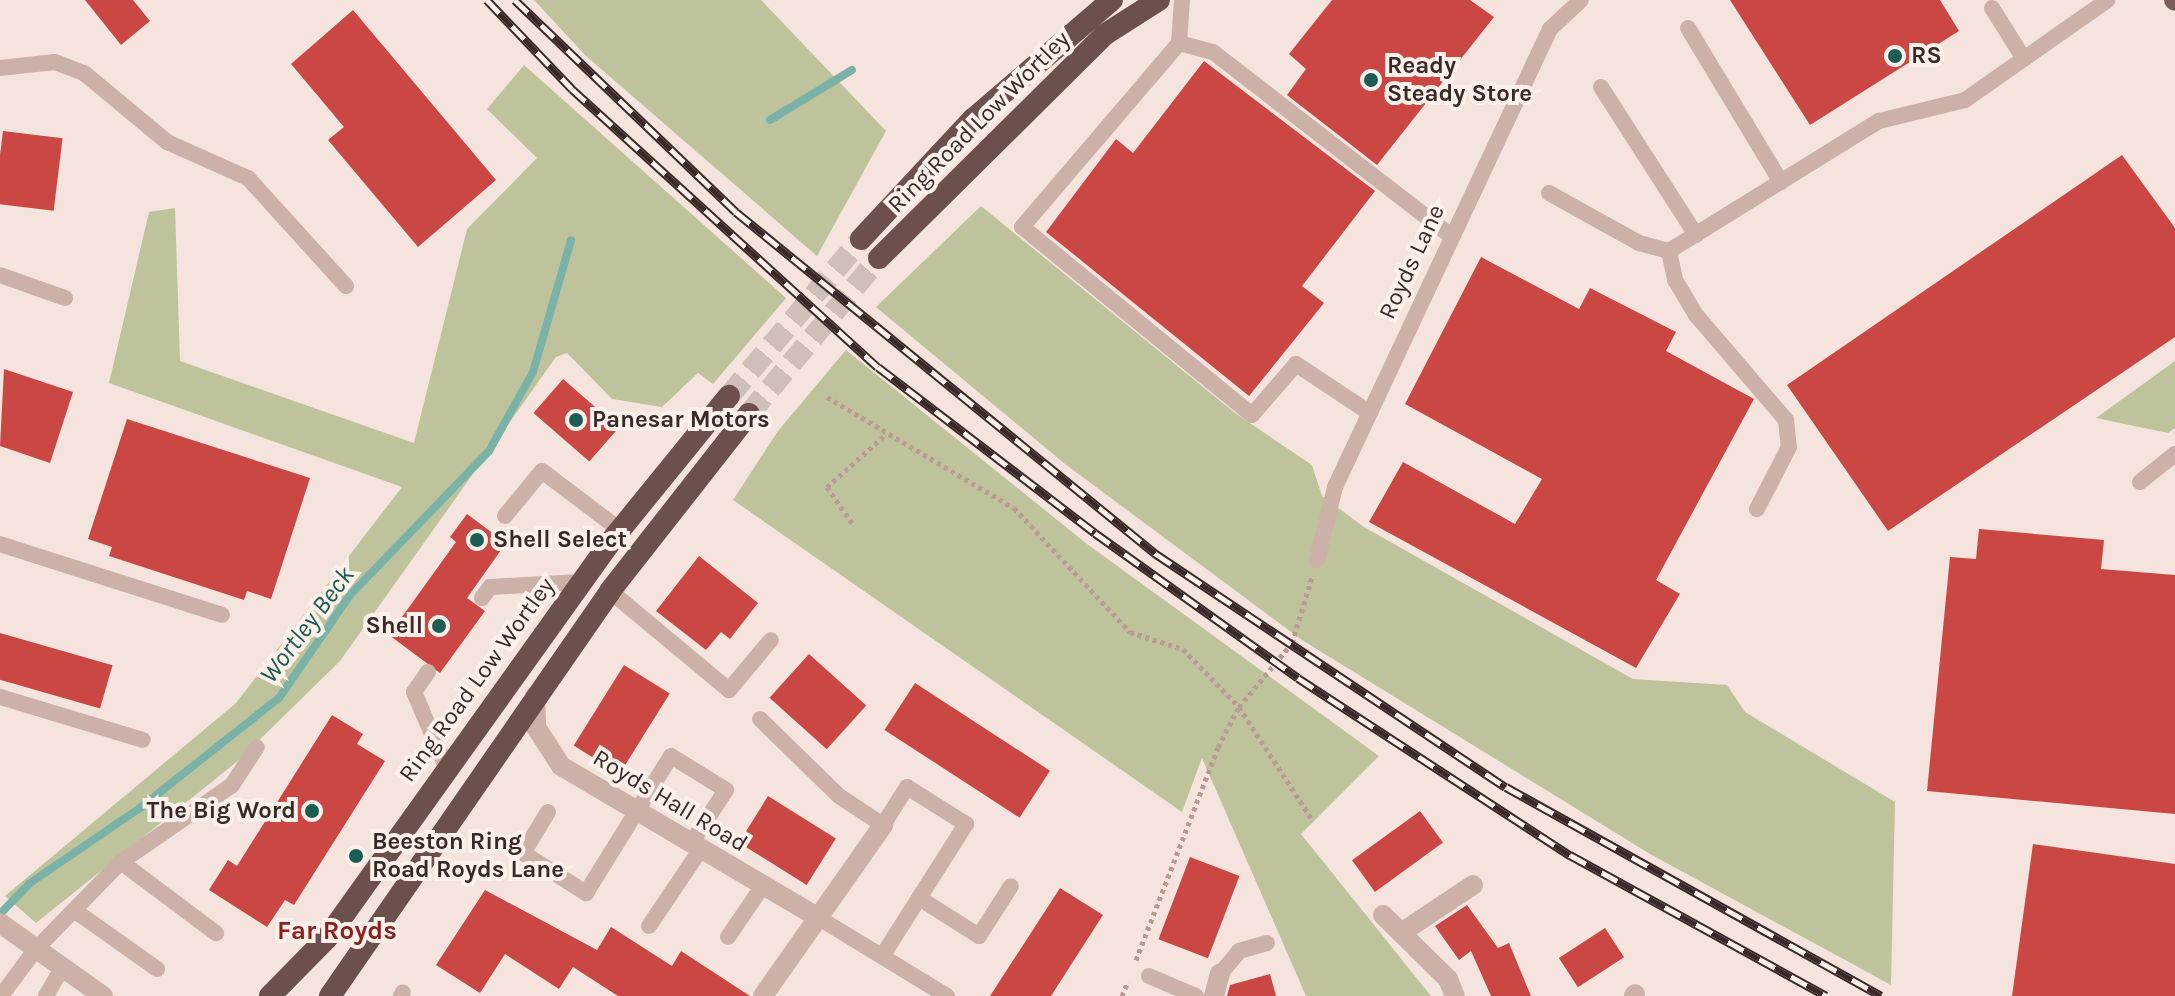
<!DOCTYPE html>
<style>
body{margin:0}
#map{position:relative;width:2175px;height:996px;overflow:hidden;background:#f4e4dd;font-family:Karla,sans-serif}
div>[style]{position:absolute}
.green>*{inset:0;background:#bfc39c}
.stream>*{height:8px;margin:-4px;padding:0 4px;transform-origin:4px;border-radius:4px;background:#7bb2a8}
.building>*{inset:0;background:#cb4744;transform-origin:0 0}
.trunk-tunnel>*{height:22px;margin-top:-11px;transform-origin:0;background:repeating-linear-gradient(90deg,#cfbfb9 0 22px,transparent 0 33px)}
.path>*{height:5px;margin-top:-2.5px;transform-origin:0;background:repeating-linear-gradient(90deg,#b89b92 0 4px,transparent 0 8px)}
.service>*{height:16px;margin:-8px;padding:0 8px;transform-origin:8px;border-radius:8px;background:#ccb1a8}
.minor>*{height:20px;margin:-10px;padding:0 10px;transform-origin:10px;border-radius:10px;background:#ccb1a8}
.primary>*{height:20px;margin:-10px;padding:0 10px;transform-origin:10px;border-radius:10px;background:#7c5d59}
.trunk>*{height:22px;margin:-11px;padding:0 11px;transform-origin:11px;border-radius:11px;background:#6b504c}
.rail>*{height:9px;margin-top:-4.5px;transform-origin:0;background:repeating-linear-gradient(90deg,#fbf0ea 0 18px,#392a29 0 36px);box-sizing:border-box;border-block:2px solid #392a29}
.dots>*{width:22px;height:22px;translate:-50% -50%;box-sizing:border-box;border:4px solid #fbf0ea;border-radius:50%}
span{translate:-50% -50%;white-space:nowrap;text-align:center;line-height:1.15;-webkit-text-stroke:8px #fbf0ea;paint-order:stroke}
.poi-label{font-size:24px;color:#392a29;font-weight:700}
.left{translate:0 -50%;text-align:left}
.right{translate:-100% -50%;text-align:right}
.street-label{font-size:24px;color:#392a29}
.water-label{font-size:26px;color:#1c5d53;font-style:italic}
.neighbourhood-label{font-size:26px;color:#8c201e;font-weight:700}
</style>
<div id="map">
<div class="green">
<div style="clip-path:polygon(534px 0,761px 0,886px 131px,817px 256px,586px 56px)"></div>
<div style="clip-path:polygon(524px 65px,786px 298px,713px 384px,698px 373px,662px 407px,612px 399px,567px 353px,556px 357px,340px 661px,239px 760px,36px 923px,5px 896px,236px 703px,402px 487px,109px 383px,149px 212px,175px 208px,180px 361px,414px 443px,467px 229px,537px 158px,487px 109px)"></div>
<div style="clip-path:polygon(981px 206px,1235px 413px,1312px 465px,1322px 496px,1364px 527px,1633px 679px,1727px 685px,1745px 712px,1895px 802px,1891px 985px,1650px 854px,1302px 640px,1065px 464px,876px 307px)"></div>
<div style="clip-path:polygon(846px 350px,1087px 544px,1379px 756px,1301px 834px,1431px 996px,1306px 996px,1202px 758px,1182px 812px,733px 500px,778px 431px)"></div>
<div style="clip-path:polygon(2175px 361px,2175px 428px,2168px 433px,2096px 418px)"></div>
</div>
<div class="stream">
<div style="left:770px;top:120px;width:96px;rotate:-31.4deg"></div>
<div style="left:0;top:914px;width:43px;rotate:-45.9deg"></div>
<div style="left:30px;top:883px;width:133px;rotate:-34.3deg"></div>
<div style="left:140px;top:808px;width:177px;rotate:-38.4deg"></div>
<div style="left:279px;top:698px;width:125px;rotate:-55.4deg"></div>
<div style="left:350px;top:595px;width:200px;rotate:-46deg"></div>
<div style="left:489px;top:451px;width:90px;rotate:-60.9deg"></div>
<div style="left:533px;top:372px;width:137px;rotate:-73.9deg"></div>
</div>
<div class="building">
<div style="clip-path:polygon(85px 0,133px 0,150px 21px,121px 45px)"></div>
<div style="clip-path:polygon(1332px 0,1470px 0,1494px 17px,1377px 165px,1287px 95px,1306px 69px,1289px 54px)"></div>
<div style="clip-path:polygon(1730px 0,1940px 0,1959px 31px,1810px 125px)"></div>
<div style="clip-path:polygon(353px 10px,496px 180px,418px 247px,328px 140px,344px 127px,291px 64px)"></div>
<div style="clip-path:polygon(1204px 61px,1375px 191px,1302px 286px,1324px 303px,1249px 396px,1046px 232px,1116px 139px,1133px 153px)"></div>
<div style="left:3px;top:131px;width:60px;height:73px;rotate:7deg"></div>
<div style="clip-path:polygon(2122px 155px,2175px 228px,2175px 337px,1888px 531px,1787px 385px)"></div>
<div style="clip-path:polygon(1481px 257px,1579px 309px,1590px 288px,1676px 332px,1666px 351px,1754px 399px,1656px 580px,1680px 594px,1636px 668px,1369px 522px,1403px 462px,1515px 524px,1542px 479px,1405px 404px)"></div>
<div style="clip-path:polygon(4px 369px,73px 392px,50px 463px,0 446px)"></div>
<div style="left:563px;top:379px;width:74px;height:45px;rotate:41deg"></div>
<div style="clip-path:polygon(127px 419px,310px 478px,271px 599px,247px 591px,244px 600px,109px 556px,112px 547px,88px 539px)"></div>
<div style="clip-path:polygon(467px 514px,506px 543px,467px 598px,485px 611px,440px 673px,389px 635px,456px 542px,450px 537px)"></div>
<div style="clip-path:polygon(1979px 529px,2104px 540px,2101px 569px,2175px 575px,2175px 814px,1927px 791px,1950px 557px,1976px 559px)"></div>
<div style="clip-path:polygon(699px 556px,758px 603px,730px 639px,721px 632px,706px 650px,656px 611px)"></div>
<div style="left:0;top:633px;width:117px;height:45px;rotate:16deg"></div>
<div style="left:809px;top:654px;width:77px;height:59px;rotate:42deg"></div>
<div style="left:624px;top:665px;width:54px;height:95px;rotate:32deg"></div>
<div style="left:915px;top:683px;width:161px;height:56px;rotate:33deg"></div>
<div style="clip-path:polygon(332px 715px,363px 734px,357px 744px,385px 761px,294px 905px,285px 900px,267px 927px,209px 890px,228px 860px,237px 866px)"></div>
<div style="left:768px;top:796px;width:80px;height:55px;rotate:32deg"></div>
<div style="left:1420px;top:811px;width:39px;height:84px;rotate:54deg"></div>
<div style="clip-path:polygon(2033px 844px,2175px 864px,2175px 996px,2012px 996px)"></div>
<div style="left:1190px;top:857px;width:53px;height:88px;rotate:21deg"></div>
<div style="clip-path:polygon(1060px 888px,1103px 915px,1051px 996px,990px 996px)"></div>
<div style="clip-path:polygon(485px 890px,597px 950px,611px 927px,672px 966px,681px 951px,750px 996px,618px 996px,573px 967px,559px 989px,505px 954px,480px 993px,436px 965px)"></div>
<div style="clip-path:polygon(1467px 905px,1498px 948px,1509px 943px,1531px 996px,1491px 996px,1471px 951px,1459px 960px,1435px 926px)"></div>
<div style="left:1605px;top:928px;width:35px;height:55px;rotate:57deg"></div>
<div style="clip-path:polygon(1270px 974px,1276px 996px,1227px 996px,1230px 985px)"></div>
</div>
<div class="trunk-tunnel">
<div style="left:729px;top:396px;width:205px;rotate:-49.9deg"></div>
<div style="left:749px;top:414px;width:203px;rotate:-50.2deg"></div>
</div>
<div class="path">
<div style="left:827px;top:397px;width:217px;rotate:30.7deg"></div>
<div style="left:1014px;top:508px;width:170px;rotate:46.9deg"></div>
<div style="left:1130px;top:632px;width:56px;rotate:17.8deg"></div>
<div style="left:1183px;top:649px;width:81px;rotate:46deg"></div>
<div style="left:1239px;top:707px;width:136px;rotate:57deg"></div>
<div style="left:852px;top:523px;width:44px;rotate:-124.8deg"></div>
<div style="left:827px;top:487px;width:79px;rotate:-41.9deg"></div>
<div style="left:1136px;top:960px;width:228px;rotate:-68.9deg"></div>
<div style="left:1218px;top:747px;width:45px;rotate:-62.3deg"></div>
<div style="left:1239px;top:707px;width:83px;rotate:-50.4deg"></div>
<div style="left:1292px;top:643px;width:69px;rotate:-73.1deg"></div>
<div style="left:1122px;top:996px;width:16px;rotate:-68deg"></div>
</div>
<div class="service">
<div style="left:1992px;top:8px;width:60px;rotate:57.9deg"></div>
<div style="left:1688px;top:28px;width:180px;rotate:58.9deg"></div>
<div style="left:1179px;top:43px;width:43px;rotate:-86deg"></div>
<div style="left:0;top:68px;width:55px;rotate:-6.2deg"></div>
<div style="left:55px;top:62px;width:31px;rotate:21deg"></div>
<div style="left:84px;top:73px;width:108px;rotate:39.7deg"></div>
<div style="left:167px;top:142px;width:89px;rotate:24deg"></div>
<div style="left:248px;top:178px;width:146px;rotate:47.8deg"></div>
<div style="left:1601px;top:87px;width:176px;rotate:57.3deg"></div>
<div style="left:1549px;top:193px;width:103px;rotate:29.1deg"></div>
<div style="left:1639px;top:243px;width:31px;rotate:15deg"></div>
<div style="left:1669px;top:251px;width:247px;rotate:-31.8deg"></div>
<div style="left:1879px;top:121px;width:89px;rotate:-13.7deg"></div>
<div style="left:1965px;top:100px;width:174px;rotate:-35deg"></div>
<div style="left:1669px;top:251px;width:30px;rotate:78deg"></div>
<div style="left:1675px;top:280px;width:41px;rotate:59deg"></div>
<div style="left:1696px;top:315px;width:138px;rotate:49.4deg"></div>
<div style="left:1786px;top:420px;width:27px;rotate:84deg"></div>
<div style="left:1789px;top:447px;width:70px;rotate:117.3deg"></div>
<div style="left:0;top:275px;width:69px;rotate:19.5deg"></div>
<div style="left:1370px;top:413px;width:89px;rotate:-146.5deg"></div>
<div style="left:1296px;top:364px;width:67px;rotate:130.8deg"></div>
<div style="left:1252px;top:415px;width:297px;rotate:-140.7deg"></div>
<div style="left:1022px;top:227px;width:242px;rotate:-49.5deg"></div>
<div style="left:1179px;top:43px;width:35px;rotate:15deg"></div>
<div style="left:1213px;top:52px;width:302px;rotate:37.7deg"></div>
<div style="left:2140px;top:482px;width:45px;rotate:-38.7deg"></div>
<div style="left:505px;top:516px;width:58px;rotate:-50.6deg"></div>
<div style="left:542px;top:471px;width:98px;rotate:37.1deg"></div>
<div style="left:0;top:544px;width:233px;rotate:17.7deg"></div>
<div style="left:1317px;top:560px;width:75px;rotate:-76.1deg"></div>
<div style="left:1335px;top:487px;width:506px;rotate:-64.85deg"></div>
<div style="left:1550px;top:29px;width:42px;rotate:-43.1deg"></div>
<div style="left:610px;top:591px;width:155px;rotate:39.8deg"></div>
<div style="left:729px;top:690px;width:65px;rotate:-50deg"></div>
<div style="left:482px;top:598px;width:14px;rotate:-54deg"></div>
<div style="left:490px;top:587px;width:90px;rotate:-3.2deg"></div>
<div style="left:428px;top:672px;width:24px;rotate:125deg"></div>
<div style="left:414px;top:692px;width:82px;rotate:66.9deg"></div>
<div style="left:0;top:697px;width:149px;rotate:16.7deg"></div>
<div style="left:760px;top:719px;width:110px;rotate:44.3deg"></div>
<div style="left:839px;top:796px;width:53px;rotate:33.4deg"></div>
<div style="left:883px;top:825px;width:45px;rotate:-57.7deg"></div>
<div style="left:907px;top:787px;width:70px;rotate:32.1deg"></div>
<div style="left:966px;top:824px;width:155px;rotate:122.4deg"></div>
<div style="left:548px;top:812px;width:48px;rotate:121.4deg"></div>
<div style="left:523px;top:853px;width:75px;rotate:32.4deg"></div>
<div style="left:586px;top:893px;width:161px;rotate:-58.2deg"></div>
<div style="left:671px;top:756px;width:65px;rotate:31.7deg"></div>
<div style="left:726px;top:790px;width:62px;rotate:123.2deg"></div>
<div style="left:121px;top:862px;width:135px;rotate:-34.7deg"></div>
<div style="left:232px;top:785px;width:45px;rotate:-56.7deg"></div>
<div style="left:919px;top:898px;width:71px;rotate:32.3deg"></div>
<div style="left:979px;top:936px;width:59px;rotate:-57.4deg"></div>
<div style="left:78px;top:913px;width:97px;rotate:35.3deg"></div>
<div style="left:819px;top:918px;width:150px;rotate:31.4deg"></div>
<div style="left:649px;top:926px;width:93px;rotate:-56deg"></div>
<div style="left:728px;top:937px;width:60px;rotate:-55.8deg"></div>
<div style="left:1220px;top:974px;width:30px;rotate:-50deg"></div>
<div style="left:1239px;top:951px;width:29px;rotate:-16deg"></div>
<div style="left:1149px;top:976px;width:51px;rotate:23.1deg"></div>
<div style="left:1px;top:996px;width:57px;rotate:-53.5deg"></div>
<div style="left:35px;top:950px;width:123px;rotate:-45.7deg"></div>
<div style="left:121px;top:862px;width:119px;rotate:36.8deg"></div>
<div style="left:46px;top:996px;width:32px;rotate:-60deg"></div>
<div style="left:401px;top:996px;width:4px;rotate:-63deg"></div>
</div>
<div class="minor">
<div style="left:535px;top:696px;width:31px;rotate:88deg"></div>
<div style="left:536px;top:727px;width:46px;rotate:57.3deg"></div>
<div style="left:561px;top:766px;width:299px;rotate:30.5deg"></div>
<div style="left:1383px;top:915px;width:91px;rotate:44.6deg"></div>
<div style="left:1448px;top:979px;width:18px;rotate:68deg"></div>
<div style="left:0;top:923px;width:126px;rotate:35.3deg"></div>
<div style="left:1404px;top:931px;width:83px;rotate:-33.7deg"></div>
<div style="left:763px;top:996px;width:209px;rotate:-54.9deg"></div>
<div style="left:1214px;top:996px;width:23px;rotate:-75deg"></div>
<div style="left:1634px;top:996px;width:2px;rotate:-63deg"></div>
</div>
<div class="primary">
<div style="left:2174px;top:0;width:1px;rotate:45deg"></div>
</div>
<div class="trunk">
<div style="left:861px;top:239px;width:164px;rotate:-47deg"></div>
<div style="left:973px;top:119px;width:183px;rotate:-40.6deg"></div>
<div style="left:879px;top:258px;width:317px;rotate:-44.7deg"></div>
<div style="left:1104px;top:35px;width:65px;rotate:-32.5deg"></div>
<div style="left:270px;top:996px;width:81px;rotate:-45.5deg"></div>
<div style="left:327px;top:938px;width:488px;rotate:-54.4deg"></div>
<div style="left:611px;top:541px;width:187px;rotate:-50.9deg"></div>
<div style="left:330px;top:996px;width:492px;rotate:-55.3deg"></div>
<div style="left:610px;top:591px;width:225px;rotate:-51.9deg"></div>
</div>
<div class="rail">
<div style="left:487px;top:0;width:123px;rotate:46.3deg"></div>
<div style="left:572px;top:89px;width:413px;rotate:42.3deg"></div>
<div style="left:878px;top:367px;width:273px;rotate:37.4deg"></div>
<div style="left:1095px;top:533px;width:249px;rotate:35.5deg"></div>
<div style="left:1298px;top:678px;width:325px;rotate:33.1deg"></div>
<div style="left:1570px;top:855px;width:292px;rotate:28.8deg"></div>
<div style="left:515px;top:0;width:306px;rotate:43.8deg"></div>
<div style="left:736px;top:212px;width:542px;rotate:39.16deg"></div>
<div style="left:1156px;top:554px;width:420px;rotate:33.7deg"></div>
<div style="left:1506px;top:787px;width:429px;rotate:29.1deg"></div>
</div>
<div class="dots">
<div style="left:1895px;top:56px;background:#1c5d53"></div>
<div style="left:1371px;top:80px;background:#1c5d53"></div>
<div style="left:576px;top:420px;background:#1c5d53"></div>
<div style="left:477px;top:540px;background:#1c5d53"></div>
<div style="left:439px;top:626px;background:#1c5d53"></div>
<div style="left:312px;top:811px;background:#1c5d53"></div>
<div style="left:356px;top:856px;background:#1c5d53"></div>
</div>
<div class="poi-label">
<span class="left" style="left:1911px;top:56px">RS</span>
<span class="left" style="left:1387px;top:80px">Ready<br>Steady Store</span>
<span class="left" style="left:592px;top:420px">Panesar Motors</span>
<span class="left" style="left:493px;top:540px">Shell Select</span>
<span class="right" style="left:423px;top:626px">Shell</span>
<span class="right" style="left:296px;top:811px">The Big Word</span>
<span class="left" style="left:372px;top:856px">Beeston Ring<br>Road Royds Lane</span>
</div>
<div class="street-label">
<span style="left:979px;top:122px;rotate:-45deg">Ring Road Low Wortley</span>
<span style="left:1412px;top:262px;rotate:-65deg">Royds Lane</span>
<span style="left:477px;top:680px;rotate:-54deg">Ring Road Low Wortley</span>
<span style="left:670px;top:801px;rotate:31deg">Royds Hall Road</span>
</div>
<div class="water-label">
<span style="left:307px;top:625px;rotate:-53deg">Wortley Beck</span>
</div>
<div class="neighbourhood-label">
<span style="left:337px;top:931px">Far Royds</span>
</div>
</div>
